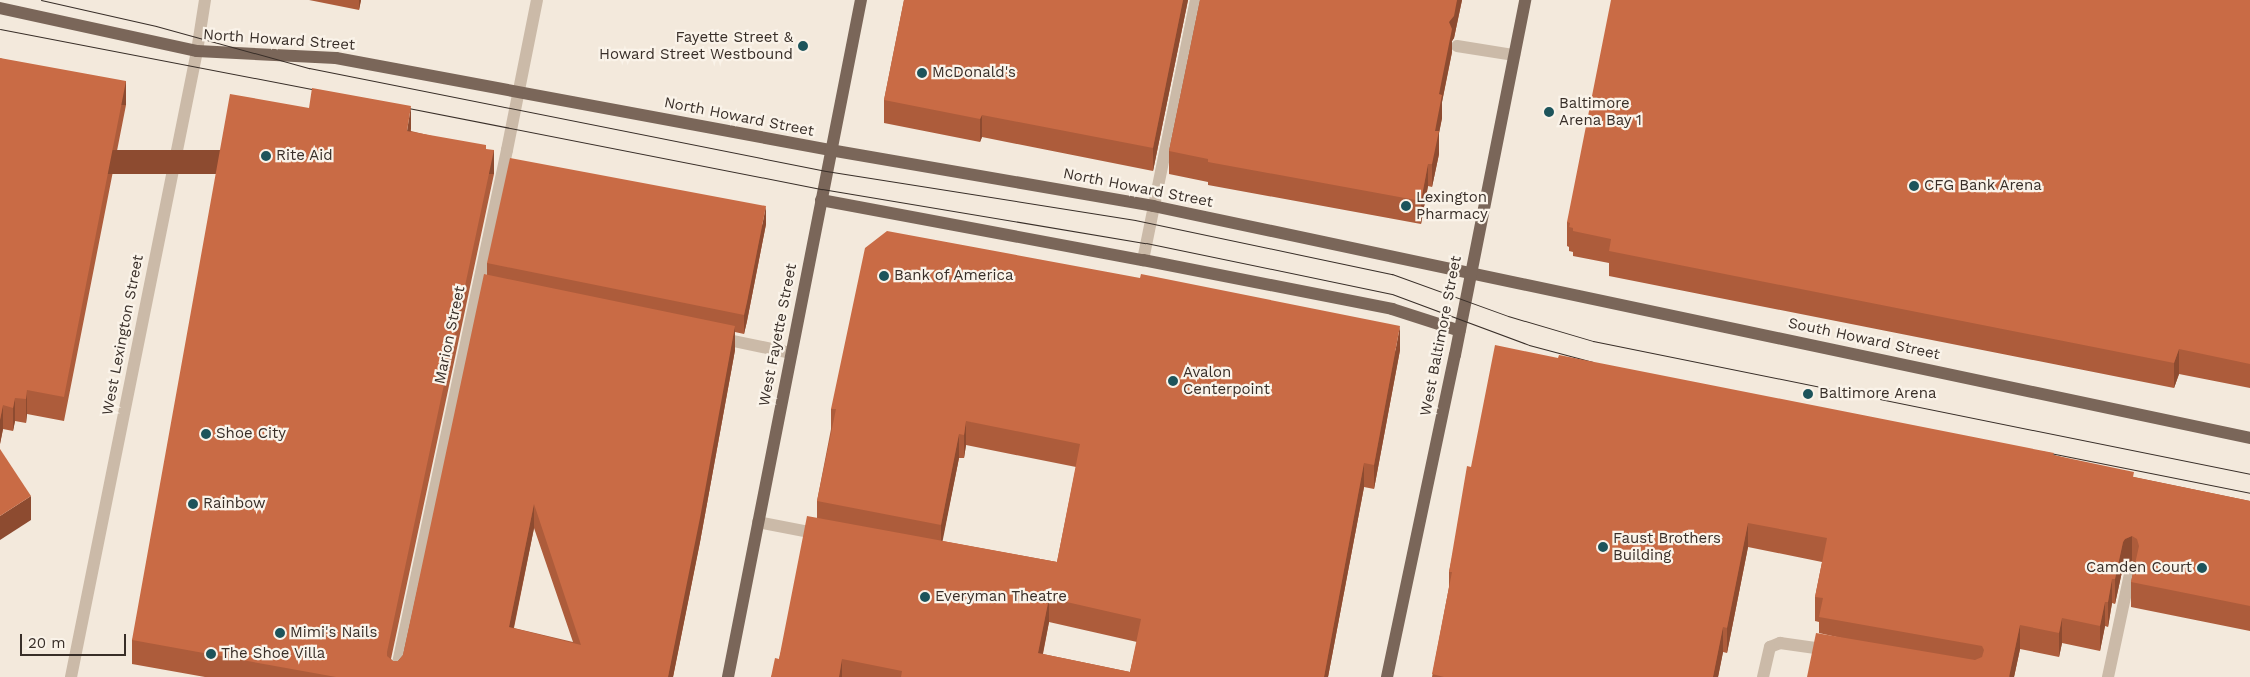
<!DOCTYPE html>
<style>
body{margin:0}
#map{position:relative;width:2250px;height:677px;overflow:hidden;background:#f3e9dc;font-family:"Work Sans",sans-serif}
div>[style]{position:absolute}
.minor>*{height:12px;margin:-6px;padding:0 6px;transform-origin:6px;border-radius:6px;background:#cbbaa8}
.major>*{height:12px;margin:-6px;padding:0 6px;transform-origin:6px;border-radius:6px;background:#7a6659}
.tram>*{height:1px;margin:-0.5px;padding:0 0.5px;transform-origin:0.5px;border-radius:0.5px;background:#382e28}
.wall>*{inset:0;background:#ad5c3b}
.shaded-wall>*{inset:0;background:#8d4b30;transform-origin:0 0}
.building>*{inset:0;background:#c96b45}
.dots>*{width:14px;height:14px;translate:-50% -50%;box-sizing:border-box;border:2px solid #faf3e9;border-radius:50%}
span{translate:-50% -50%;white-space:nowrap;text-align:center;line-height:1.15;-webkit-text-stroke:4.5px #faf3e9;paint-order:stroke}
.poi-label{font-size:15px;color:#382e28}
.right{translate:-100% -50%;text-align:right}
.left{translate:0 -50%;text-align:left}
.street-label{font-size:15px;color:#382e28}
.scale{position:absolute;left:20px;top:634px;width:106px;height:22px;box-sizing:border-box;border:2px solid #382e28;border-top:0;padding-left:6px;font-size:15px;line-height:18px;white-space:nowrap;color:#382e28;-webkit-text-stroke:4px #faf3e9;paint-order:stroke}
</style>
<div id="map">
<div class="minor">
<div style="left:1457px;top:46px;width:58px;rotate:9deg"></div>
<div style="left:1143px;top:260px;width:265px;rotate:-78.5deg"></div>
<div style="left:719px;top:338px;width:74px;rotate:11.8deg"></div>
<div style="left:758px;top:522px;width:62px;rotate:11.1deg"></div>
<div style="left:71px;top:677px;width:639px;rotate:-78.62deg"></div>
<div style="left:197px;top:51px;width:52px;rotate:-81.1deg"></div>
<div style="left:395px;top:677px;width:539px;rotate:-78deg"></div>
<div style="left:507px;top:150px;width:153px;rotate:-78.7deg"></div>
<div style="left:1763px;top:677px;width:31px;rotate:-77deg"></div>
<div style="left:1770px;top:647px;width:11px;rotate:-22deg"></div>
<div style="left:1780px;top:643px;width:50px;rotate:8deg"></div>
<div style="left:2108px;top:677px;width:110px;rotate:-78deg"></div>
</div>
<div class="major">
<div style="left:0;top:8px;width:202px;rotate:12.3deg"></div>
<div style="left:197px;top:51px;width:139px;rotate:2.9deg"></div>
<div style="left:336px;top:58px;width:502px;rotate:10.55deg"></div>
<div style="left:830px;top:150px;width:328px;rotate:9.8deg"></div>
<div style="left:1153px;top:206px;width:1121px;rotate:11.94deg"></div>
<div style="left:821px;top:200px;width:328px;rotate:10.6deg"></div>
<div style="left:1143px;top:260px;width:254px;rotate:11.1deg"></div>
<div style="left:1392px;top:309px;width:71px;rotate:17.9deg"></div>
<div style="left:728px;top:677px;width:690px;rotate:-78.89deg"></div>
<div style="left:1387px;top:677px;width:329px;rotate:-78.1deg"></div>
<div style="left:1455px;top:355px;width:362px;rotate:-78.8deg"></div>
</div>
<div class="tram">
<div style="left:41px;top:0;width:118px;rotate:12.7deg"></div>
<div style="left:156px;top:26px;width:159px;rotate:15.4deg"></div>
<div style="left:309px;top:68px;width:527px;rotate:11.27deg"></div>
<div style="left:826px;top:171px;width:313px;rotate:9deg"></div>
<div style="left:1135px;top:220px;width:263px;rotate:11.9deg"></div>
<div style="left:1392px;top:274px;width:123px;rotate:19.9deg"></div>
<div style="left:1508px;top:316px;width:89px;rotate:16.4deg"></div>
<div style="left:1593px;top:341px;width:670px;rotate:11.44deg"></div>
<div style="left:0;top:29px;width:333px;rotate:10.9deg"></div>
<div style="left:398px;top:106px;width:432px;rotate:11.1deg"></div>
<div style="left:822px;top:189px;width:328px;rotate:9.5deg"></div>
<div style="left:1146px;top:243px;width:251px;rotate:11.7deg"></div>
<div style="left:1392px;top:294px;width:146px;rotate:20.4deg"></div>
<div style="left:1529px;top:345px;width:66px;rotate:14.9deg"></div>
<div style="left:2040px;top:451px;width:214px;rotate:11.3deg"></div>
</div>
<div class="wall">
<div style="clip-path:polygon(309px 0,361px 0,359px 10px)"></div>
<div style="clip-path:polygon(904px 0,1188px 0,1153px 171px,982px 137px,980px 142px,884px 123px,884px 100px)"></div>
<div style="clip-path:polygon(1200px 0,1462px 0,1454px 38px,1452px 41px,1452px 52px,1442px 102px,1442px 118px,1439px 133px,1439px 154px,1432px 187px,1428px 186px,1421px 224px,1208px 185px,1208px 182px,1169px 174px,1169px 151px)"></div>
<div style="clip-path:polygon(2250px 0,2250px 388px,2179px 374px,2174px 388px,1609px 276px,1609px 263px,1573px 256px,1573px 252px,1569px 251px,1569px 247px,1567px 246px,1567px 222px)"></div>
<div style="clip-path:polygon(0 58px,126px 105px,64px 421px,27px 414px,26px 423px,15px 421px,13px 431px,3px 429px,0 444px)"></div>
<div style="clip-path:polygon(evenodd,411px 129px,411px 131px,486px 149px,494px 174px,391px 659px,393px 661px,398px 661px,403px 655px,487px 275px,487px 263px,766px 224px,747px 321px,744px 334px,735px 332px,735px 350px,700px 542px,673px 677px,205px 677px,132px 664px,132px 640px,411px 129px,534px 528px,573px 642px,514px 628px,534px 528px)"></div>
<div style="clip-path:polygon(evenodd,1400px 350px,1374px 489px,1364px 487px,1328px 677px,771px 677px,779px 659px,817px 518px,817px 501px,831px 429px,831px 409px,1400px 350px,966px 445px,1076px 467px,1057px 562px,942px 541px,959px 458px,964px 458px,966px 445px,1400px 350px,1049px 622px,1137px 642px,1130px 672px,1043px 654px,1049px 622px)"></div>
<div style="clip-path:polygon(2054px 455px,2134px 477px,2250px 501px,2250px 631px,2131px 607px,2131px 582px,2135px 563px,2132px 561px,2125px 563px,2123px 567px,2115px 604px,2112px 603px,2108px 627px,2105px 626px,2100px 651px,2062px 643px,2059px 657px,2020px 649px,2014px 677px,1819px 633px,1819px 622px,1815px 621px,1815px 597px,1822px 562px,1748px 547px,1727px 653px,1723px 652px,1718px 677px,1432px 677px,1449px 587px,1449px 572px,1471px 467px)"></div>
</div>
<div class="shaded-wall">
<div style="clip-path:polygon(359px 0,361px 0,359px 10px)"></div>
<div style="clip-path:polygon(1183px 0,1188px 0,1153px 171px,1153px 148px)"></div>
<div style="clip-path:polygon(1457px 0,1462px 0,1454px 38px,1452px 41px,1452px 52px,1442px 102px,1442px 118px,1439px 133px,1439px 154px,1432px 187px,1432px 164px,1435px 131px,1439px 94px,1449px 22px)"></div>
<div style="left:126px;top:81px;width:24px;height:322px;rotate:90deg"></div>
<div style="clip-path:polygon(411px 106px,411px 129px,407px 154px,407px 131px)"></div>
<div style="clip-path:polygon(982px 115px,982px 137px,980px 142px,980px 119px)"></div>
<div style="left:494px;top:150px;width:24px;height:513px;rotate:90deg"></div>
<div style="clip-path:polygon(1428px 164px,1428px 186px,1421px 224px,1421px 201px)"></div>
<div style="clip-path:polygon(766px 206px,766px 224px,747px 321px,744px 334px,744px 315px)"></div>
<div style="clip-path:polygon(735px 326px,735px 350px,700px 542px,673px 677px,668px 677px)"></div>
<div style="clip-path:polygon(1400px 326px,1400px 350px,1374px 489px,1374px 465px)"></div>
<div style="clip-path:polygon(2179px 349px,2179px 374px,2174px 388px,2174px 363px)"></div>
<div style="clip-path:polygon(27px 390px,27px 414px,26px 423px,26px 399px)"></div>
<div style="clip-path:polygon(15px 398px,15px 421px,13px 431px,13px 408px)"></div>
<div style="clip-path:polygon(3px 405px,3px 429px,0 444px,0 420px)"></div>
<div style="clip-path:polygon(966px 421px,966px 445px,964px 458px,964px 435px)"></div>
<div style="clip-path:polygon(959px 434px,959px 458px,941px 549px,941px 525px)"></div>
<div style="clip-path:polygon(1364px 463px,1364px 487px,1328px 677px,1324px 677px)"></div>
<div style="clip-path:polygon(31px 496px,31px 520px,0 540px,0 516px)"></div>
<div style="clip-path:polygon(534px 504px,534px 528px,509px 650px,509px 627px)"></div>
<div style="clip-path:polygon(1748px 523px,1748px 547px,1727px 653px,1727px 628px)"></div>
<div style="clip-path:polygon(2132px 536px,2132px 561px,2125px 563px,2123px 567px,2115px 604px,2115px 579px,2123px 542px,2125px 539px)"></div>
<div style="clip-path:polygon(2112px 579px,2112px 603px,2108px 627px,2108px 602px)"></div>
<div style="clip-path:polygon(1049px 598px,1049px 622px,1038px 677px,1038px 653px)"></div>
<div style="clip-path:polygon(2105px 602px,2105px 626px,2100px 651px,2100px 626px)"></div>
<div style="clip-path:polygon(2062px 618px,2062px 643px,2059px 657px,2059px 633px)"></div>
<div style="clip-path:polygon(2020px 625px,2020px 649px,2014px 677px,2009px 677px)"></div>
<div style="clip-path:polygon(1723px 627px,1723px 652px,1718px 677px,1713px 677px)"></div>
<div style="clip-path:polygon(842px 659px,842px 677px,839px 677px)"></div>
</div>
<div class="building">
<div style="clip-path:polygon(904px 0,1183px 0,1153px 148px,982px 115px,980px 119px,884px 100px)"></div>
<div style="clip-path:polygon(1200px 0,1457px 0,1454px 16px,1449px 22px,1452px 29px,1439px 94px,1442px 95px,1435px 131px,1439px 131px,1432px 164px,1428px 164px,1421px 201px,1208px 162px,1208px 159px,1169px 151px)"></div>
<div style="clip-path:polygon(1611px 0,2250px 0,2250px 364px,2179px 349px,2174px 363px,1609px 251px,1611px 239px,1573px 231px,1573px 228px,1569px 227px,1570px 223px,1567px 222px)"></div>
<div style="clip-path:polygon(0 58px,126px 81px,64px 397px,27px 390px,26px 399px,15px 398px,13px 408px,3px 405px,0 420px)"></div>
<div style="clip-path:polygon(evenodd,312px 88px,411px 106px,407px 131px,486px 145px,486px 149px,494px 150px,387px 652px,387px 656px,393px 661px,398px 661px,403px 655px,484px 274px,735px 326px,700px 518px,668px 677px,336px 677px,132px 640px,230px 94px,309px 108px,312px 88px,534px 504px,581px 645px,509px 627px,534px 504px)"></div>
<div style="clip-path:polygon(510px 158px,766px 206px,747px 302px,744px 315px,487px 263px)"></div>
<div style="clip-path:polygon(evenodd,887px 231px,1140px 278px,1141px 274px,1400px 326px,1374px 465px,1364px 463px,1324px 677px,901px 677px,902px 671px,842px 659px,839px 677px,771px 677px,775px 658px,779px 659px,807px 516px,1057px 562px,1080px 444px,966px 421px,964px 435px,959px 434px,941px 525px,817px 501px,836px 409px,831px 409px,865px 248px,887px 231px,1049px 598px,1141px 619px,1130px 672px,1038px 653px,1049px 598px)"></div>
<div style="clip-path:polygon(1495px 345px,1558px 358px,1559px 355px,2054px 453px,2053px 455px,2134px 472px,2133px 477px,2250px 501px,2250px 606px,2131px 582px,2139px 546px,2137px 539px,2132px 536px,2125px 539px,2123px 542px,2115px 579px,2112px 579px,2108px 602px,2105px 602px,2100px 626px,2062px 618px,2059px 633px,2020px 625px,2009px 677px,1807px 677px,1816px 633px,1975px 660px,1982px 657px,1984px 650px,1982px 646px,1819px 617px,1823px 598px,1815px 597px,1827px 538px,1748px 523px,1727px 628px,1723px 627px,1713px 677px,1444px 677px,1432px 674px,1452px 572px,1449px 572px,1467px 466px,1471px 467px)"></div>
<div style="clip-path:polygon(0 449px,31px 496px,0 516px)"></div>
</div>
<div class="dots">
<div style="left:803px;top:46px;background:#1d545b"></div>
<div style="left:922px;top:73px;background:#1d545b"></div>
<div style="left:1549px;top:112px;background:#1d545b"></div>
<div style="left:266px;top:156px;background:#1d545b"></div>
<div style="left:1914px;top:186px;background:#1d545b"></div>
<div style="left:1406px;top:206px;background:#1d545b"></div>
<div style="left:884px;top:276px;background:#1d545b"></div>
<div style="left:1173px;top:381px;background:#1d545b"></div>
<div style="left:1808px;top:394px;background:#1d545b"></div>
<div style="left:206px;top:434px;background:#1d545b"></div>
<div style="left:193px;top:504px;background:#1d545b"></div>
<div style="left:1603px;top:547px;background:#1d545b"></div>
<div style="left:2202px;top:568px;background:#1d545b"></div>
<div style="left:925px;top:597px;background:#1d545b"></div>
<div style="left:280px;top:633px;background:#1d545b"></div>
<div style="left:211px;top:654px;background:#1d545b"></div>
</div>
<div class="poi-label">
<span class="right" style="left:793px;top:46px">Fayette Street &amp;<br>Howard Street Westbound</span>
<span class="left" style="left:932px;top:73px">McDonald's</span>
<span class="left" style="left:1559px;top:112px">Baltimore<br>Arena Bay 1</span>
<span class="left" style="left:276px;top:156px">Rite Aid</span>
<span class="left" style="left:1924px;top:186px">CFG Bank Arena</span>
<span class="left" style="left:1416px;top:206px">Lexington<br>Pharmacy</span>
<span class="left" style="left:894px;top:276px">Bank of America</span>
<span class="left" style="left:1183px;top:381px">Avalon<br>Centerpoint</span>
<span class="left" style="left:1819px;top:394px">Baltimore Arena</span>
<span class="left" style="left:216px;top:434px">Shoe City</span>
<span class="left" style="left:203px;top:504px">Rainbow</span>
<span class="left" style="left:1613px;top:547px">Faust Brothers<br>Building</span>
<span class="right" style="left:2192px;top:568px">Camden Court</span>
<span class="left" style="left:935px;top:597px">Everyman Theatre</span>
<span class="left" style="left:290px;top:633px">Mimi's Nails</span>
<span class="left" style="left:221px;top:654px">The Shoe Villa</span>
</div>
<div class="street-label">
<span style="left:279px;top:40px;rotate:4deg">North Howard Street</span>
<span style="left:739px;top:117px;rotate:11deg">North Howard Street</span>
<span style="left:1138px;top:188px;rotate:11deg">North Howard Street</span>
<span style="left:123px;top:335px;rotate:-79deg">West Lexington Street</span>
<span style="left:450px;top:335px;rotate:-78deg">Marion Street</span>
<span style="left:778px;top:335px;rotate:-79deg">West Fayette Street</span>
<span style="left:1441px;top:336px;rotate:-79deg">West Baltimore Street</span>
<span style="left:1864px;top:339px;rotate:12deg">South Howard Street</span>
</div>
<div class="scale">20 m</div>
</div>
